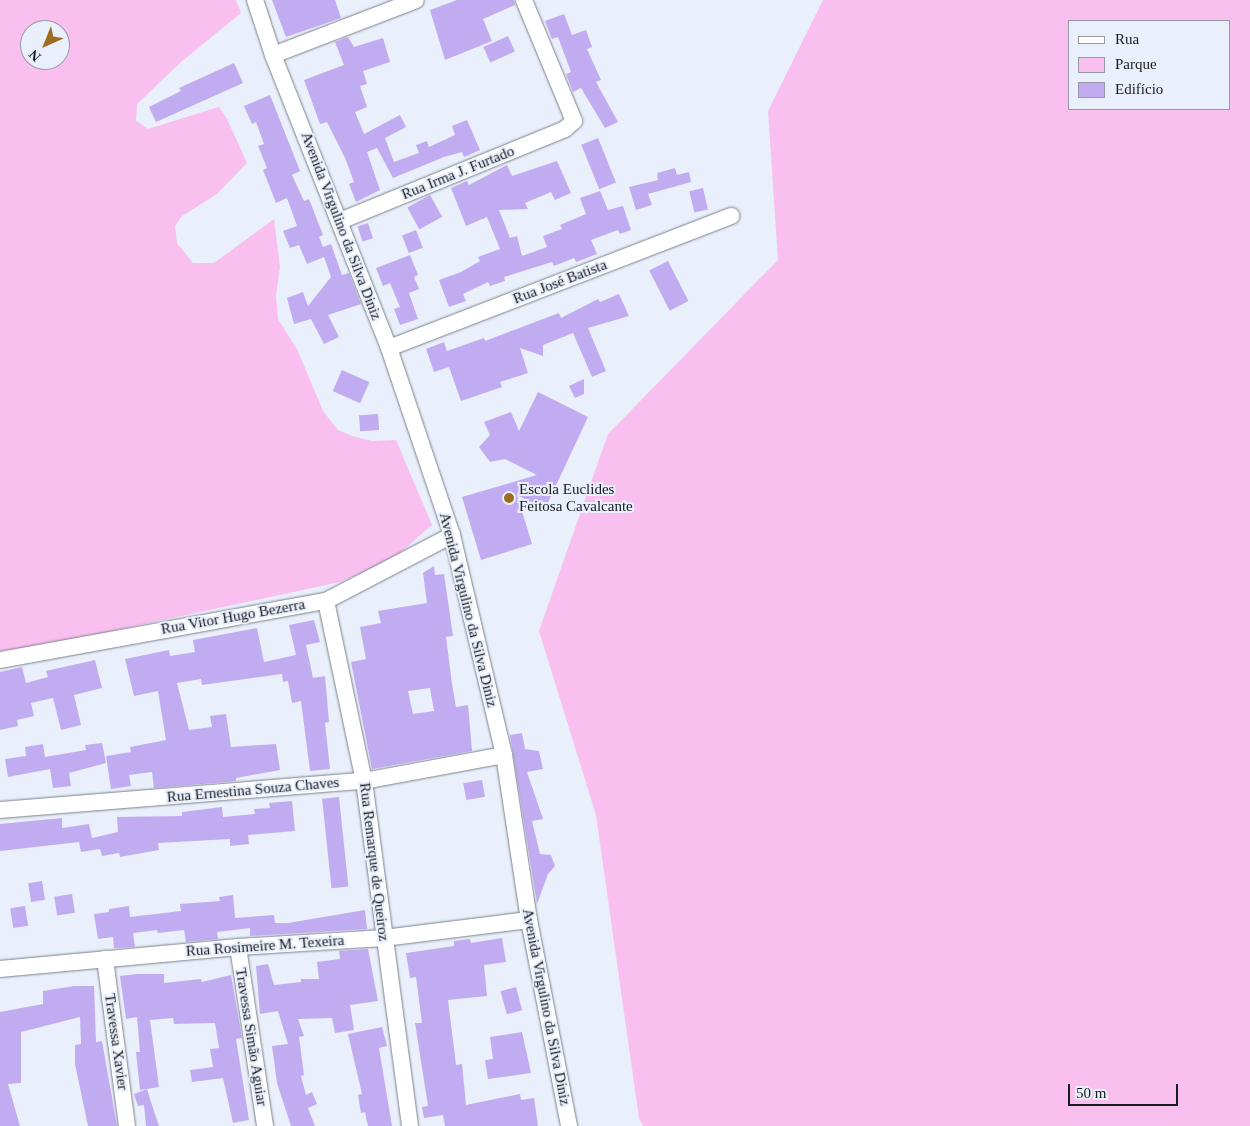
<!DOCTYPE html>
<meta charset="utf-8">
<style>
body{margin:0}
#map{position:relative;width:1250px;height:1126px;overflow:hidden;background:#e9effb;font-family:"Times New Roman",serif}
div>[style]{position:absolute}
.green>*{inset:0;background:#f9bfef}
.building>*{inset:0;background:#c2acf1;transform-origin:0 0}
.roads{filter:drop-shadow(0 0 1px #7b818c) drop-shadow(0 0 1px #7b818c)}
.street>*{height:16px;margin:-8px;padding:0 8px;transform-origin:8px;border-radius:8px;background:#fff}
.dots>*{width:14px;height:14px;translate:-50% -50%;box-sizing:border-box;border:2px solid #e9effb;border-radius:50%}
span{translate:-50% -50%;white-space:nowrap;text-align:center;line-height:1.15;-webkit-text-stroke:4px #e9effb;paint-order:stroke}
.street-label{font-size:15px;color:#181a1e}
.poi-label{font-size:15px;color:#181a1e}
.left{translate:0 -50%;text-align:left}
.legend{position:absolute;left:1068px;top:20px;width:162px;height:90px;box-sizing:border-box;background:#e9effb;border:1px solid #959aa3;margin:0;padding:6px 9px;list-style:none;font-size:15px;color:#181a1e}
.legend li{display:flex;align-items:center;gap:10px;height:25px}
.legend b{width:25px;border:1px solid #959aa3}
.north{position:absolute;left:20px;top:20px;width:50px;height:50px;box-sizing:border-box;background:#e9effb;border:1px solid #959aa3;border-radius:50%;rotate:224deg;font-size:14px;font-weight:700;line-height:20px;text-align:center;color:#181a1e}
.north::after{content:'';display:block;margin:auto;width:18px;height:22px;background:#9e6c21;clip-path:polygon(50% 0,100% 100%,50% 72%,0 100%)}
.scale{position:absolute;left:1068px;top:1084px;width:110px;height:22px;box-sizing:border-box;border:2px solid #181a1e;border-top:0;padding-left:6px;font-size:15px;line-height:18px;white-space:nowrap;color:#181a1e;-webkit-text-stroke:4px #e9effb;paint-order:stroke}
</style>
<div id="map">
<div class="green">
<div style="clip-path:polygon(evenodd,0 0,236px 0,241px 13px,181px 62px,137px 104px,136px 121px,148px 129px,219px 107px,227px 119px,247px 163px,217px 194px,182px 216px,175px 226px,177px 243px,193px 263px,214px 263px,274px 219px,280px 267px,276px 296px,278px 319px,297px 349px,323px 411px,338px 430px,352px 436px,372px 441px,396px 440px,432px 525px,393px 559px,340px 582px,0 655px,0 0,30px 30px,60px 30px,60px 60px,30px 60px,30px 30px)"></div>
<div style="clip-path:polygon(evenodd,823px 0,1250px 0,1250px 1126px,643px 1126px,639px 1118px,596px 815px,539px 631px,608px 434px,778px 260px,768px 111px,823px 0,1069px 21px,1229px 21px,1229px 109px,1069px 109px,1069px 21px)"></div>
</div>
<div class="building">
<div style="clip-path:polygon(272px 0,335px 0,341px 18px,286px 37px)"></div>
<div style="clip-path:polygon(457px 0,514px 0,515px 5px,483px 19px,492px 41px,445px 60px,430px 10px)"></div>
<div style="clip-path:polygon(564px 14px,572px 35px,586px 30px,592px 47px,587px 49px,601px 80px,596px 82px,618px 122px,605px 128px,581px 88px,573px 92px,566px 74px,571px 72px,558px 37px,552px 39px,545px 21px)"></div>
<div style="left:508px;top:36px;width:17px;height:27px;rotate:66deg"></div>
<div style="clip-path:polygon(348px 37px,354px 47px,383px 38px,390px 62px,363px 71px,367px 84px,360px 86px,367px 107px,355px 112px,364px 134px,400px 115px,406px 127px,385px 138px,394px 162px,419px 153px,416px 145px,427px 141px,429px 147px,455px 135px,452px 126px,467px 120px,480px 150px,464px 157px,462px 152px,444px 157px,393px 178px,377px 148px,367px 152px,380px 190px,356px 202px,349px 184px,354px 182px,345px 158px,327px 122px,320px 124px,304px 80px,344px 65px,335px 42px)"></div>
<div style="clip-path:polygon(234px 63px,243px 83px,156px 122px,149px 107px,181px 91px,179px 88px)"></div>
<div style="clip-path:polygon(270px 95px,300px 171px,292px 175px,304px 201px,309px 199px,323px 235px,319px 237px,323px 247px,331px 244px,342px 275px,349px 273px,361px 304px,328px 315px,339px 337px,324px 344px,311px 319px,294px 324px,287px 298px,303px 292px,308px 306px,331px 277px,324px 257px,307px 264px,299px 245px,290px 248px,283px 231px,297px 226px,287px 198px,276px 203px,263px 170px,267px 168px,258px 146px,264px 144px,256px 122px,252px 124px,244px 106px)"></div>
<div style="left:598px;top:138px;width:48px;height:18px;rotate:68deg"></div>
<div style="clip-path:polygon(557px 161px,571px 193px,555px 200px,551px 192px,525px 203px,528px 209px,499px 210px,510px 238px,517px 236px,522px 256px,547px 247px,543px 236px,562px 229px,560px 225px,586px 214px,580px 198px,600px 191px,608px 210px,623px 206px,631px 230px,620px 234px,618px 230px,591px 240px,597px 254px,576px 262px,574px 258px,554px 266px,552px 262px,504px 277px,505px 281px,490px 286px,488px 282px,463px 294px,466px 301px,449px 307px,439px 280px,461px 272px,480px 261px,478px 257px,500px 249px,487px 217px,466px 226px,451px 188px,467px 181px,469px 185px,507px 165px,512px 176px)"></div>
<div style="clip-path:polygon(675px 168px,677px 175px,689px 172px,691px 182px,648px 194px,652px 205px,636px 210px,629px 187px,658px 180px,657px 173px)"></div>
<div style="left:703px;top:188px;width:22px;height:14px;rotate:77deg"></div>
<div style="left:430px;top:195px;width:25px;height:26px;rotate:61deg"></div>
<div style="left:368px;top:223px;width:16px;height:11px;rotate:72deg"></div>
<div style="left:416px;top:230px;width:19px;height:15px;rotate:69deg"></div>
<div style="clip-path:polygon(410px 255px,418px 275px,414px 277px,419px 289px,409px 293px,418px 319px,400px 325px,394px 309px,400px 307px,390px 283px,383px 286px,376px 268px)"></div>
<div style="left:668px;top:261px;width:45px;height:21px;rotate:63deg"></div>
<div style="clip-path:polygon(619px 294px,629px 316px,588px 328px,606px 371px,592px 377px,573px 333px,543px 345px,543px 356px,520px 348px,528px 373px,500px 382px,502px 387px,461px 401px,449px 367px,434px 372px,426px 349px,444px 342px,447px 351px,484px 338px,485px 341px,559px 313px,561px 318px,598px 299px,600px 302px)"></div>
<div style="left:342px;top:370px;width:30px;height:23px;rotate:24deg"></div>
<div style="clip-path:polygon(584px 379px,584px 394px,575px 398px,569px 386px)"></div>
<div style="clip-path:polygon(538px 392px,588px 417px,545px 509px,517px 495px,532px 544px,481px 560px,462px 497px,537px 475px,505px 459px,490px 462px,479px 447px,490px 435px,484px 422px,511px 412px,519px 431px)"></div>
<div style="left:378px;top:414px;width:16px;height:19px;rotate:86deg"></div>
<div style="clip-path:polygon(evenodd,434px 566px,435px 575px,444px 574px,453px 636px,446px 637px,452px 684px,456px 707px,468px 705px,472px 751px,372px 769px,351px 662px,366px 659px,360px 627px,381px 623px,378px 611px,427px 603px,423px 573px,434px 566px,430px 688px,434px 711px,413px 714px,408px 691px,430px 688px)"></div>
<div style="clip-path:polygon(314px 620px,320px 642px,306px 645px,313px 678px,325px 676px,329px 722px,325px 723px,330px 769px,310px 771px,301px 701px,292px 703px,288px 681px,283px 682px,282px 674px,202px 685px,201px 679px,177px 683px,189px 730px,212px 727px,210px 716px,226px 714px,231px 747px,276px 744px,280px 770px,236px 778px,236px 781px,154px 788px,152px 772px,129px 775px,131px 786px,111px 789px,106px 756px,131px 752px,130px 747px,166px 740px,158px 691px,134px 696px,125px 659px,169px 650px,170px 656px,195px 652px,193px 640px,257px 628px,264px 662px,296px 655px,289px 625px)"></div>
<div style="clip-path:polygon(95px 660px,102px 688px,74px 695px,81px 725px,61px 730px,53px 698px,31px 703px,34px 716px,17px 720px,18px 726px,0 730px,0 672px,22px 667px,26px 683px,48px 677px,46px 671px)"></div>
<div style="clip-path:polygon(522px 733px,525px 749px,539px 751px,543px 769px,527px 772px,543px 819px,532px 821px,540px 854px,551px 855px,555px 866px,548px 874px,537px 904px,510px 735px)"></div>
<div style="clip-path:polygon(102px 743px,106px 763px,69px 773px,71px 786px,53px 788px,50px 769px,8px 777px,5px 759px,26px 756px,25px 747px,43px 744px,45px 757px,86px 750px,85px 745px)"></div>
<div style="left:482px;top:780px;width:17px;height:19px;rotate:80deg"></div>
<div style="left:339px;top:797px;width:90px;height:17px;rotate:84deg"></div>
<div style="clip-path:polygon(292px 801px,295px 831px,248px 835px,249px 844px,230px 846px,230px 839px,158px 843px,159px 850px,120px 857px,119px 853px,102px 856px,100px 849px,81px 852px,79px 842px,0 851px,0 824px,62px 818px,62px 828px,89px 824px,92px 838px,118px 832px,117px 817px,182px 816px,182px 812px,222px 807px,223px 817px,255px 814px,254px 809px,270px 808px,269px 803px)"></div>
<div style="left:42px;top:881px;width:19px;height:14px;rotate:81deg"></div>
<div style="left:72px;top:894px;width:19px;height:18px;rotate:81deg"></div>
<div style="clip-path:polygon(233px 895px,235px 918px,274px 915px,275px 923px,288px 923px,365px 910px,367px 929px,250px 936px,250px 928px,217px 932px,218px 939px,186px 942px,184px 930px,158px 933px,157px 930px,133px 933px,135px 947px,114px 948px,113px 937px,98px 939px,94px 914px,109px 912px,109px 909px,129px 906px,130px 917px,181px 911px,180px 904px,220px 901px,219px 897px)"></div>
<div style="left:25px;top:906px;width:20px;height:15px;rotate:81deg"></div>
<div style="clip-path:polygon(502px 938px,506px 962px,484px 965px,487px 996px,448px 1000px,456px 1065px,462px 1064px,466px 1105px,520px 1094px,521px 1100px,534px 1098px,538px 1126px,445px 1126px,443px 1115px,424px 1118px,422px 1107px,428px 1106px,415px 1023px,422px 1023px,416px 977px,410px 978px,406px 953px,454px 946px,454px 941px,470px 939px,471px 943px)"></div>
<div style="clip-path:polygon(368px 949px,378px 1001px,350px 1005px,354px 1030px,335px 1033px,332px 1018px,298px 1019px,304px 1036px,299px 1037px,304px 1075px,301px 1076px,306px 1095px,312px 1092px,317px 1104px,308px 1108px,315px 1126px,291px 1126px,277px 1083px,272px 1046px,288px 1044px,278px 1011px,260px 1014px,256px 966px,268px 964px,274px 985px,301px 982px,301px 979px,319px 979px,317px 962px,340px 959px,339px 951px)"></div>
<div style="clip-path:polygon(137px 974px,164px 974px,164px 983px,201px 979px,202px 982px,231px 975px,242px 1038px,236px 1039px,249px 1120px,233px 1123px,223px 1078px,192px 1082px,190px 1070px,213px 1067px,210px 1049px,219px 1048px,215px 1023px,174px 1024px,173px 1018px,150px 1020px,159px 1087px,140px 1090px,136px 1052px,140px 1052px,137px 1017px,126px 1019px,120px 976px)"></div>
<div style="clip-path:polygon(74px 986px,94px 986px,96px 1042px,102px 1041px,117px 1126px,88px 1126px,75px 1064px,75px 1045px,81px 1044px,80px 1017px,21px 1032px,21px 1083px,8px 1084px,20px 1126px,0 1126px,0 1012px,43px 1004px,43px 991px)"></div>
<div style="left:516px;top:987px;width:24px;height:16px;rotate:75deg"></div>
<div style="clip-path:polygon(382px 1027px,387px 1046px,379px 1048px,392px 1126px,368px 1126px,365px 1112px,361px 1113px,358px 1095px,362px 1094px,348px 1034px)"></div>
<div style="clip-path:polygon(522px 1032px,531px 1073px,488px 1079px,485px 1060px,493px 1059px,490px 1037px)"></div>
<div style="clip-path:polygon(147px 1089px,151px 1102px,159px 1126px,146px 1126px,144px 1105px,138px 1106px,134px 1094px)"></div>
</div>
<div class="roads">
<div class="street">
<div style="left:255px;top:0;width:58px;rotate:71.9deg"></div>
<div style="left:273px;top:55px;width:315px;rotate:68.4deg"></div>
<div style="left:389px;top:348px;width:197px;rotate:71.4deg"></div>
<div style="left:452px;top:535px;width:226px;rotate:76.7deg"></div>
<div style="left:504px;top:755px;width:167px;rotate:81.4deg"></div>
<div style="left:529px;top:920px;width:210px;rotate:79deg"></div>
<div style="left:273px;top:55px;width:153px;rotate:-21deg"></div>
<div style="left:340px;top:221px;width:243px;rotate:-22.2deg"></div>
<div style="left:565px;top:129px;width:12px;rotate:-42deg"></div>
<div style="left:574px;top:121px;width:131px;rotate:-112.5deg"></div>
<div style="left:389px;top:348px;width:367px;rotate:-21.1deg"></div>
<div style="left:326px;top:601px;width:184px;rotate:78.1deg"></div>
<div style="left:364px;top:781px;width:348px;rotate:82.4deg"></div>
<div style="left:0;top:660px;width:331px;rotate:-10.3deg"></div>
<div style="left:326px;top:601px;width:142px;rotate:-27.6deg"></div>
<div style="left:0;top:810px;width:365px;rotate:-4.6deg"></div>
<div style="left:364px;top:781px;width:142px;rotate:-10.5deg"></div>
<div style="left:238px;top:947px;width:181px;rotate:81.4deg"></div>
<div style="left:105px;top:959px;width:168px;rotate:82.5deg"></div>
<div style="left:0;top:969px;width:239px;rotate:-5.3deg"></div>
<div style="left:238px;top:947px;width:146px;rotate:-3.5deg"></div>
<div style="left:384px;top:938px;width:146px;rotate:-7.1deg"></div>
</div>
</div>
<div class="dots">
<div style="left:509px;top:498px;background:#9e6c21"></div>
</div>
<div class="street-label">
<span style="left:458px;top:173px;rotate:-22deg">Rua Irma J. Furtado</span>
<span style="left:341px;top:226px;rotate:69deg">Avenida Virgulino da Silva Diniz</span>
<span style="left:560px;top:282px;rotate:-21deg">Rua José Batista</span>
<span style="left:468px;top:610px;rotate:76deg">Avenida Virgulino da Silva Diniz</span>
<span style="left:233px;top:617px;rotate:-10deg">Rua Vitor Hugo Bezerra</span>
<span style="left:253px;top:790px;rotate:-5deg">Rua Ernestina Souza Chaves</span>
<span style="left:374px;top:862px;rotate:83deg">Rua Remarque de Queiroz</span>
<span style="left:265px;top:946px;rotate:-4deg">Rua Rosimeire M. Texeira</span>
<span style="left:546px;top:1007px;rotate:79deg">Avenida Virgulino da Silva Diniz</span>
<span style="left:251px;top:1037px;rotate:81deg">Travessa Simão Aguiar</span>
<span style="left:116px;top:1042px;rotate:82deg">Travessa Xavier</span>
</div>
<div class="poi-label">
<span class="left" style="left:519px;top:498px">Escola Euclides<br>Feitosa Cavalcante</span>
</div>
<ul class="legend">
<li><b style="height:6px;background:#fff"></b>Rua</li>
<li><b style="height:14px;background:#f9bfef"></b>Parque</li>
<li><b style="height:14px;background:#c2acf1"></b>Edifício</li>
</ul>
<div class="north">N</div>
<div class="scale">50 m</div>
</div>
